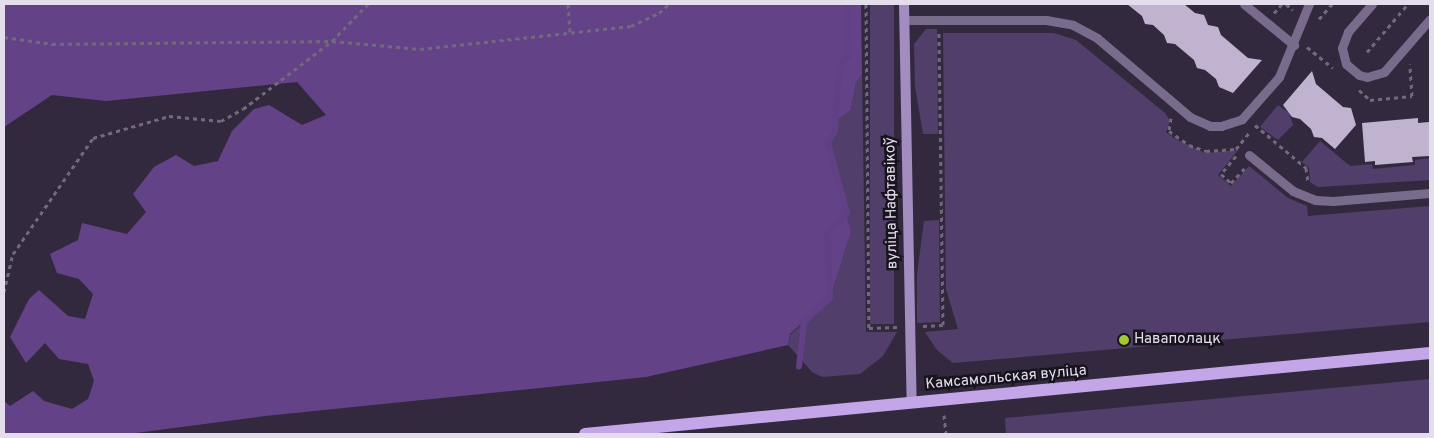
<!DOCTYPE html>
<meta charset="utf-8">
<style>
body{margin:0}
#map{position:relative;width:1434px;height:438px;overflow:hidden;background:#33293f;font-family:Overpass,sans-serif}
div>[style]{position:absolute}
.green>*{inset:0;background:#523e6a;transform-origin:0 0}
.forest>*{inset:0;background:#644288}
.stream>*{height:5.5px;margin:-2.75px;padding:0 2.75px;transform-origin:2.75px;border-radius:2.75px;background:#614085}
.building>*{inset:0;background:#bfb3d0}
.path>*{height:3px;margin-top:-1.5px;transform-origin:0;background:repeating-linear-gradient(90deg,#71697c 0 4px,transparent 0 8px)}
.lane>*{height:9px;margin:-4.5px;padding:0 4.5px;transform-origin:4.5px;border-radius:4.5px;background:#796b8b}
.secondary>*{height:10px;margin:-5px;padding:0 5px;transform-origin:5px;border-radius:5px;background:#a38cbf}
.primary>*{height:12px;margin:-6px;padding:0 6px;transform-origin:6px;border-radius:6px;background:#c3a6e8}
.dots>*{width:14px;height:14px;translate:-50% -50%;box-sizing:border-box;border:2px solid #18141e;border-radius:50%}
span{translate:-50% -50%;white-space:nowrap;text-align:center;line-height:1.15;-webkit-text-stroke:5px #18141e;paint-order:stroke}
.street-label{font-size:15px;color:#e4deec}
.poi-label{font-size:15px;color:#e4deec}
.left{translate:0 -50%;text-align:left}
.frame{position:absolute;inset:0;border:5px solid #e4deec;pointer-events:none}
</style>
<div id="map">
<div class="green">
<div style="left:870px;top:4px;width:24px;height:320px"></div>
<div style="clip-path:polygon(926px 29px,937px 29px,938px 134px,923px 134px,915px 86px,914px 44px)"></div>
<div style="clip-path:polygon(943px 33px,1054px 33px,1076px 40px,1165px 113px,1170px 121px,1166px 132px,1174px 138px,1205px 153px,1238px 150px,1218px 175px,1231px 186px,1249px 166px,1288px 198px,1307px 206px,1308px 216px,1430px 206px,1430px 322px,953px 363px,937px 350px,925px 332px,958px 329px,946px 289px)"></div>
<div style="clip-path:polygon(862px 75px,866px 332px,897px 332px,883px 356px,860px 374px,822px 377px,812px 372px,788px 345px,790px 335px,830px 298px,851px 232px,828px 143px,835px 132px,836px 121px,851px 110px,856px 83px)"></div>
<div style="clip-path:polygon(1278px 105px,1289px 113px,1293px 125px,1278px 140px,1260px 127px)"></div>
<div style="clip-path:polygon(1320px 141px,1350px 166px,1372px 164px,1373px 169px,1415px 165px,1415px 160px,1430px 158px,1430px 180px,1318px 187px,1310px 182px,1309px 168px,1302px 162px)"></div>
<div style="clip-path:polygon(939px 220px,940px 322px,917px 323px,917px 274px,924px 221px)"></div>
<div style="clip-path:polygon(1430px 379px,1430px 434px,1006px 434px,1005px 418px)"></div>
</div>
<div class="forest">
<div style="clip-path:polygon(4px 4px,861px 4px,862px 75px,856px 83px,851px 110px,836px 121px,835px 132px,828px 143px,851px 232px,830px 298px,790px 334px,788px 345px,646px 377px,265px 416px,128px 434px,4px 434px,4px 401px,10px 406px,33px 391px,44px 401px,72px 409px,88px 399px,94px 381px,88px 364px,59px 359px,45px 343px,26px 363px,10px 337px,29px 299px,39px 290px,68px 316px,85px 319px,93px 294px,79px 279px,57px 273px,50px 254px,78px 240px,82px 223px,127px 234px,146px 212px,133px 194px,154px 167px,176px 155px,194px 166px,218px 161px,232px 131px,254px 109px,269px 105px,302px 125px,326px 115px,297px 82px,106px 101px,52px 95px,4px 127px)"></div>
</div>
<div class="stream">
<div style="left:799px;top:367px;width:45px;rotate:-83.7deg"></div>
<div style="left:804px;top:322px;width:35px;rotate:-43deg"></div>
<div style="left:830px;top:298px;width:65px;rotate:-92.6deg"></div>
<div style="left:827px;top:233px;width:28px;rotate:-45deg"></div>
<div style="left:847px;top:213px;width:73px;rotate:-105.2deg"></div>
<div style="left:828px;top:143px;width:13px;rotate:-58deg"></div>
<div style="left:835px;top:132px;width:63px;rotate:-86.4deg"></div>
<div style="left:839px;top:69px;width:16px;rotate:-55deg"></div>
<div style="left:848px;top:56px;width:52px;rotate:-91.1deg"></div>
</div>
<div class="building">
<div style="clip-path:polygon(1127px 4px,1184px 4px,1195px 13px,1204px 15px,1208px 25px,1218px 27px,1221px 35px,1248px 58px,1262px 60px,1233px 93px,1219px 87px,1216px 79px,1205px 70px,1197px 68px,1194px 60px,1175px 44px,1167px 43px,1164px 35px,1153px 25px,1145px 24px,1142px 16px)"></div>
<div style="clip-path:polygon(1312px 71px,1316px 84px,1343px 107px,1351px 108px,1356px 125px,1335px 149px,1322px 138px,1314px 137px,1311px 129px,1300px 119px,1292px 117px,1283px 105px)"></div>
<div style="clip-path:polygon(1418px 118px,1418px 123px,1429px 122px,1430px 156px,1412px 157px,1413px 162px,1375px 165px,1375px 161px,1365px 162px,1362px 123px)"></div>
</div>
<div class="path">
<div style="left:568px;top:4px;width:29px;rotate:86deg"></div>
<div style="left:866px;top:4px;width:324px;rotate:89.5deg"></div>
<div style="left:869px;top:328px;width:28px;rotate:-2deg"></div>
<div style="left:1286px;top:4px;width:9px;rotate:41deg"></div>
<div style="left:1274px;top:13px;width:12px;rotate:-48deg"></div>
<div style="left:1319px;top:19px;width:20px;rotate:-49deg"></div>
<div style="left:4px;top:37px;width:49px;rotate:8.3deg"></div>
<div style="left:52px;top:44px;width:280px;rotate:-0.6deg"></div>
<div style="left:332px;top:41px;width:52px;rotate:-45.8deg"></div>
<div style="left:1307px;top:47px;width:33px;rotate:39deg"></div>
<div style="left:1367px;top:52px;width:63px;rotate:-49.5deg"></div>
<div style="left:1359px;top:90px;width:15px;rotate:42deg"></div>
<div style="left:1370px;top:100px;width:42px;rotate:-5.4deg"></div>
<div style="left:1412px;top:96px;width:32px;rotate:-94deg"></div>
<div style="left:1171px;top:118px;width:13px;rotate:99deg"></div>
<div style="left:1169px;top:131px;width:24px;rotate:35deg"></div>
<div style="left:1189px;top:145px;width:18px;rotate:19deg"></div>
<div style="left:1206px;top:151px;width:30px;rotate:-4deg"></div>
<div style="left:1236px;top:149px;width:22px;rotate:-51deg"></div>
<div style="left:1255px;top:125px;width:67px;rotate:40.1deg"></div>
<div style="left:1306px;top:168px;width:14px;rotate:82deg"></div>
<div style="left:1236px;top:156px;width:23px;rotate:130deg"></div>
<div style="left:1221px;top:174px;width:13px;rotate:42deg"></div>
<div style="left:1231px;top:183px;width:21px;rotate:-47deg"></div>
<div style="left:4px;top:292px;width:39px;rotate:-77deg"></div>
<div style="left:13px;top:254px;width:141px;rotate:-55.4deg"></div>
<div style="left:93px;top:138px;width:79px;rotate:-16.1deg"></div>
<div style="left:169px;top:116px;width:52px;rotate:5.5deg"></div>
<div style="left:221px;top:121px;width:25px;rotate:-29deg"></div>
<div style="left:243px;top:109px;width:112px;rotate:-37.4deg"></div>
<div style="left:332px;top:41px;width:88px;rotate:5.2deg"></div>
<div style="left:420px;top:49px;width:212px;rotate:-6.2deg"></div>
<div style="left:631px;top:26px;width:31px;rotate:-25deg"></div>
<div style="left:659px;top:13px;width:13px;rotate:-42deg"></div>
<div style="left:923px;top:326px;width:20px;rotate:-3deg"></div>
<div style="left:943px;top:325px;width:293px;rotate:-90.8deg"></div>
<div style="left:944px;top:415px;width:19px;rotate:84deg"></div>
</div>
<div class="lane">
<div style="left:1244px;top:4px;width:65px;rotate:39.4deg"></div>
<div style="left:1372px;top:4px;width:37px;rotate:131deg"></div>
<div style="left:1348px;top:32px;width:17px;rotate:111deg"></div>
<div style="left:1342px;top:48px;width:16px;rotate:76deg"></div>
<div style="left:1346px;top:64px;width:17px;rotate:40deg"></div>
<div style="left:1359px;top:75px;width:8px;rotate:14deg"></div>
<div style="left:1367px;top:77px;width:18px;rotate:-16deg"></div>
<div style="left:1384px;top:72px;width:70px;rotate:-49deg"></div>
<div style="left:904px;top:20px;width:142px"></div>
<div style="left:1046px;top:20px;width:27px;rotate:10deg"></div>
<div style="left:1073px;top:25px;width:27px;rotate:28deg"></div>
<div style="left:1097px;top:38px;width:122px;rotate:40.3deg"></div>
<div style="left:1190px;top:117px;width:22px;rotate:24deg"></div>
<div style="left:1210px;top:126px;width:11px"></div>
<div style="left:1221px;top:126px;width:22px;rotate:-18deg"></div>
<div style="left:1242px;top:119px;width:56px;rotate:-48.6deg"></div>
<div style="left:1279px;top:77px;width:79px;rotate:-67.7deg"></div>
<div style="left:1249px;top:155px;width:57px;rotate:39.3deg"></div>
<div style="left:1293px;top:191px;width:24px;rotate:22deg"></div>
<div style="left:1315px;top:200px;width:18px;rotate:3deg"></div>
<div style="left:1333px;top:201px;width:97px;rotate:-4.7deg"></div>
</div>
<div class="secondary">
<div style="left:904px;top:4px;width:399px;rotate:88.9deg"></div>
</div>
<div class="primary">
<div style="left:585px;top:434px;width:849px;rotate:-5.48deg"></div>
</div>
<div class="dots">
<div style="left:1124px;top:340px;background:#9eca2e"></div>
</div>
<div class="street-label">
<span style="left:892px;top:203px;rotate:-91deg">вуліца Нафтавікоў</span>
<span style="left:1006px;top:378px;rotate:-5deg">Камсамольская вуліца</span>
</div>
<div class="poi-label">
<span class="left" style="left:1134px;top:340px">Наваполацк</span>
</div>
<div class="frame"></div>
</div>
